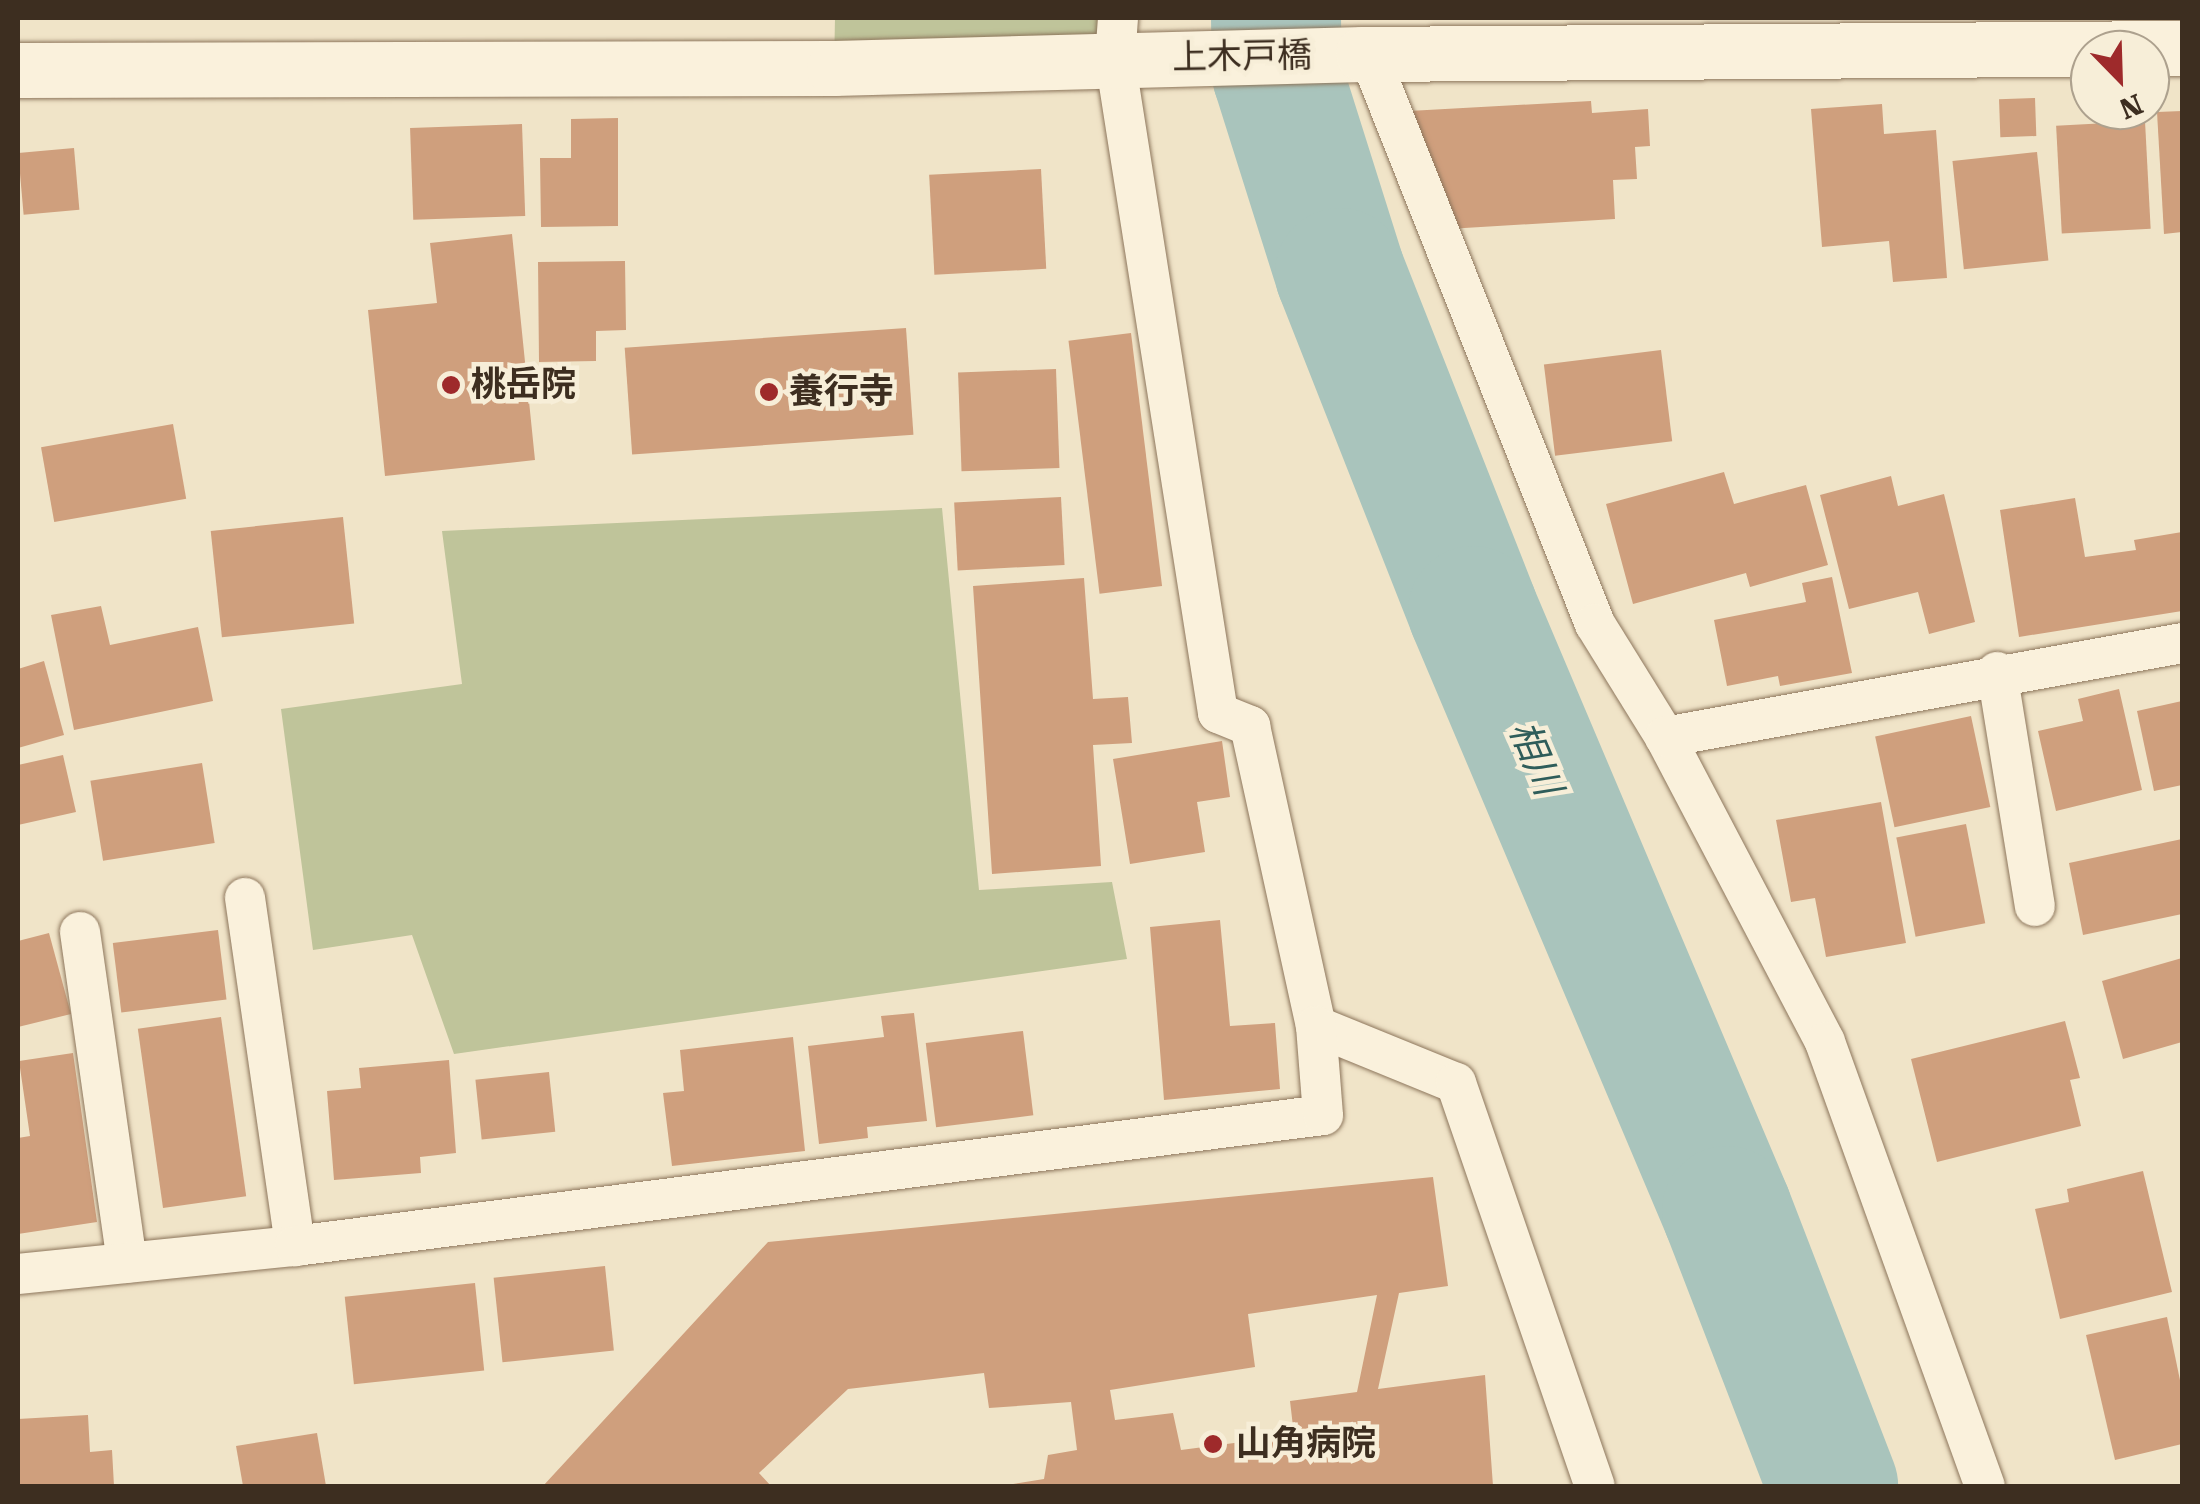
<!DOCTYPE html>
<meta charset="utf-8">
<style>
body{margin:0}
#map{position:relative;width:2200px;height:1504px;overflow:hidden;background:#f0e4c8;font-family:"Roboto Serif","Noto Sans JP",serif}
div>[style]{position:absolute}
.cemetery>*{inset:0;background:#bfc49a}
.river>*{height:130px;margin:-65px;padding:0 65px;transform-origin:65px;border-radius:65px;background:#a9c4bc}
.building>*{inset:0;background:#cf9f7d;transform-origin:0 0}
.roads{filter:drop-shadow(0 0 2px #8d765c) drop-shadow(0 0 2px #8d765c)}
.service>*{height:40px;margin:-20px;padding:0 20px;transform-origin:20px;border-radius:20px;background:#faf1dc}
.minor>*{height:55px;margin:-27.5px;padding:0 27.5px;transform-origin:27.5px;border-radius:27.5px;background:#faf1dc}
.dots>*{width:28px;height:28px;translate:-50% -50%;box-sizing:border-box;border:5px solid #f7eed8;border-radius:50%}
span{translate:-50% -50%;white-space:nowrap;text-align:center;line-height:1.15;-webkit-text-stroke:9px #f7eed8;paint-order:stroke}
.street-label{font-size:35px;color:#3d2e20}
.poi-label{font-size:35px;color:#3d2e20;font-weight:700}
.left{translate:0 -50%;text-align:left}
.water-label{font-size:38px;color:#2f5d5a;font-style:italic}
.frame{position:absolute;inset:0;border:20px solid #3d2e20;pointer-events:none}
.north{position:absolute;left:2070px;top:30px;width:100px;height:100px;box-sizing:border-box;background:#f7eed8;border:2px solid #ada18e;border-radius:50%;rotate:157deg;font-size:28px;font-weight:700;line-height:40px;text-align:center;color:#3d2e20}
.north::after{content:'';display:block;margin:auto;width:35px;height:45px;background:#9e2a2b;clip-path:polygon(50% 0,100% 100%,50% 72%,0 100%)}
</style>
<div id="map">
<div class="cemetery">
<div style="clip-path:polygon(835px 18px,1118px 18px,1115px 59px,834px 68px)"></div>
<div style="clip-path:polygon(942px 508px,979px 890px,1112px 882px,1127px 959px,454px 1054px,412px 935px,313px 950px,281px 709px,462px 684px,442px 531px)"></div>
</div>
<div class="river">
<div style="left:1276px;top:18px;width:55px;rotate:89deg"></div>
<div style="left:1277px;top:73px;width:210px;rotate:72.5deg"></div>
<div style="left:1340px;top:273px;width:363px;rotate:68.5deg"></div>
<div style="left:1473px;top:611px;width:652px;rotate:67.06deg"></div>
<div style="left:1727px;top:1211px;width:295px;rotate:68.9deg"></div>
</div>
<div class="building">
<div style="left:2035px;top:98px;width:38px;height:36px;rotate:88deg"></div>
<div style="clip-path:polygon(1591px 101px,1592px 113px,1648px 109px,1650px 146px,1635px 147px,1637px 179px,1613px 180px,1615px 219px,1448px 229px,1409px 111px)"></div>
<div style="clip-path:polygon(1882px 104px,1884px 134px,1936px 130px,1947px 278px,1893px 282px,1889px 241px,1822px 247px,1811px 109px)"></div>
<div style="clip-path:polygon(2182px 111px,2182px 232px,2164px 234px,2157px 112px)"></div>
<div style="clip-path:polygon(618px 118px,618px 226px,541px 227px,540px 158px,571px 158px,571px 119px)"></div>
<div style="left:2145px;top:121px;width:108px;height:89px;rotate:87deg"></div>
<div style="left:522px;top:124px;width:92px;height:112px;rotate:88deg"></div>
<div style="left:74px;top:148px;width:62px;height:56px;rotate:85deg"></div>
<div style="left:2037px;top:152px;width:109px;height:85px;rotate:84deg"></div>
<div style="left:1041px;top:169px;width:100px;height:112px;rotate:87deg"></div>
<div style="clip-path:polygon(512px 234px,535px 460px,385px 476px,368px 310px,437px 303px,430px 243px)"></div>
<div style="clip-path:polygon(625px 261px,626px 330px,596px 331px,596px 361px,539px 362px,538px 262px)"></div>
<div style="left:906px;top:328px;width:107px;height:282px;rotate:86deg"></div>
<div style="left:1131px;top:333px;width:255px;height:63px;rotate:83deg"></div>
<div style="left:1661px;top:350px;width:92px;height:118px;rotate:83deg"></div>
<div style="left:1056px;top:369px;width:99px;height:98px;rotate:88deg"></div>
<div style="left:173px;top:424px;width:76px;height:134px;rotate:80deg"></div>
<div style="clip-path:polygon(1724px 472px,1734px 504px,1806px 485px,1828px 565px,1750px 587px,1746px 573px,1633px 604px,1606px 504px)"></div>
<div style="clip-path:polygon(1891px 476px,1898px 506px,1944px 494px,1975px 622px,1929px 634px,1918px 592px,1849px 609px,1820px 495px)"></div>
<div style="left:1061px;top:497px;width:68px;height:107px;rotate:87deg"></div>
<div style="clip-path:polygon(2075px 498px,2085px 557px,2136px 550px,2134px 540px,2182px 532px,2182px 611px,2019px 637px,2000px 510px)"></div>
<div style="left:343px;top:517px;width:107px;height:133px;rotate:84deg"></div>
<div style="clip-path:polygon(1832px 577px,1852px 673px,1780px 686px,1778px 676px,1727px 686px,1714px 620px,1806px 602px,1802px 583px)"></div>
<div style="clip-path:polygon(1084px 578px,1093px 699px,1128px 697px,1132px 743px,1093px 745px,1101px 866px,992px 874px,973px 586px)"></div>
<div style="clip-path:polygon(101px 606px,110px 645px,198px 627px,213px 701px,74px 730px,51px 615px)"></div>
<div style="clip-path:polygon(44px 661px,64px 735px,18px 748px,18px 669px)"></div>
<div style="clip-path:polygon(2119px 689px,2142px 790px,2056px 811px,2038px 731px,2083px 721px,2078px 699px)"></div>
<div style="clip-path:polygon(2182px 701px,2182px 785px,2154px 791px,2137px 711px)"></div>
<div style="left:1971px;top:716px;width:93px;height:98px;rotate:78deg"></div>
<div style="clip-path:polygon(1222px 741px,1230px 797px,1197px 802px,1205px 852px,1130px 864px,1113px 759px)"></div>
<div style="clip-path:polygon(63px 755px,76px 812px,18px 825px,18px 765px)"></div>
<div style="left:202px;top:763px;width:81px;height:113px;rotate:81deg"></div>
<div style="clip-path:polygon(1881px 802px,1906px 943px,1826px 957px,1815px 898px,1791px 902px,1776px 820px)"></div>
<div style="left:1966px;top:824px;width:101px;height:71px;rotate:79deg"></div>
<div style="clip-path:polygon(2182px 839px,2182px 914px,2083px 935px,2069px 863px)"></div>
<div style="clip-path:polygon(1220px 920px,1230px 1026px,1275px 1023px,1280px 1089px,1164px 1100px,1150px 927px)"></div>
<div style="left:218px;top:930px;width:70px;height:106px;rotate:83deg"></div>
<div style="clip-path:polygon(49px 933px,71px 1014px,18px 1027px,18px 941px)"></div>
<div style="clip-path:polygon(2182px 958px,2182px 1042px,2123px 1059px,2102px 981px)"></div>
<div style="clip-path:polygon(914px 1013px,927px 1121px,867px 1127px,868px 1138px,819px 1144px,808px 1046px,884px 1037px,881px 1016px)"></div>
<div style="left:221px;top:1017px;width:181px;height:84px;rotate:82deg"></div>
<div style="clip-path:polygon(2065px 1021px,2080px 1078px,2070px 1080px,2081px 1126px,1937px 1162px,1911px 1059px)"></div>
<div style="left:1023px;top:1031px;width:85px;height:98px;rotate:83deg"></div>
<div style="clip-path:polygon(793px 1037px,805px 1151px,672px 1166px,663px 1093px,684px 1091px,680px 1050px)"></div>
<div style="clip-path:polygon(73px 1053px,97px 1222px,18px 1234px,18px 1138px,30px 1136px,19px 1061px)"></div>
<div style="clip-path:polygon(449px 1060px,456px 1153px,420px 1157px,421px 1173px,334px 1180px,327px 1091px,361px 1088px,359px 1068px)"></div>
<div style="left:549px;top:1072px;width:60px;height:74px;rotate:84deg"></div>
<div style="clip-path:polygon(2143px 1171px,2172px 1292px,2060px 1319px,2035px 1209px,2069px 1202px,2067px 1189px)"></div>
<div style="clip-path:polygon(evenodd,1433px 1177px,1448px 1286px,1399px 1293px,1378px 1389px,1485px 1375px,1493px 1486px,1000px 1486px,1044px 1479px,1048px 1455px,1077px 1450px,1071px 1402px,989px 1408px,984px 1373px,848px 1389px,759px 1473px,771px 1486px,543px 1486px,768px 1242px,1433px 1177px,1377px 1295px,1357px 1392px,1290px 1401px,1294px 1435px,1181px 1450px,1173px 1413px,1115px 1420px,1110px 1390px,1255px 1367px,1248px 1314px,1377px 1295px)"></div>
<div style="left:605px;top:1266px;width:85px;height:112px;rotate:84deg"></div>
<div style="left:475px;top:1283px;width:88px;height:131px;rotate:84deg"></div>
<div style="clip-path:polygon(2167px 1317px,2182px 1390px,2182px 1444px,2115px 1460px,2086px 1335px)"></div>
<div style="clip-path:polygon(88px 1415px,90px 1452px,112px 1450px,114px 1486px,18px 1486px,18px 1419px)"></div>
<div style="clip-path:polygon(317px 1433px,326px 1486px,243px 1486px,236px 1446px)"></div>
</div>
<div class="roads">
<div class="service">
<div style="left:1118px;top:18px;width:41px;rotate:94.2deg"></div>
<div style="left:1115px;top:59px;width:662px;rotate:81.05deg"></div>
<div style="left:1218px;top:713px;width:35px;rotate:22deg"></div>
<div style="left:1250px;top:726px;width:307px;rotate:77.6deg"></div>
<div style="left:1316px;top:1026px;width:151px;rotate:22.2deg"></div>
<div style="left:1456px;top:1083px;width:426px;rotate:71deg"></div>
<div style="left:1369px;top:55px;width:612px;rotate:68.34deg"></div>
<div style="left:1595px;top:624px;width:133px;rotate:58.2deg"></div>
<div style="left:1665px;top:737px;width:344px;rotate:62.3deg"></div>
<div style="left:1825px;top:1042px;width:472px;rotate:70.2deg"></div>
<div style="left:1997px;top:672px;width:237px;rotate:80.8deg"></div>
<div style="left:1665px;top:737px;width:525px;rotate:-10.3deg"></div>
<div style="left:245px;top:898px;width:352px;rotate:81.8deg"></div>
<div style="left:80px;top:932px;width:334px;rotate:81.9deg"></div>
<div style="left:18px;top:1274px;width:278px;rotate:-5.8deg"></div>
<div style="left:295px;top:1246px;width:1036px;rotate:-7.26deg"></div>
<div style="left:1323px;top:1115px;width:89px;rotate:-94.5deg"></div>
</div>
<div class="minor">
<div style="left:18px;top:70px;width:816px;rotate:-0.14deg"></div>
<div style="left:834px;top:68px;width:529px;rotate:-1.52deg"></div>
<div style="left:1363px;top:54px;width:819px;rotate:-0.42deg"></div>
</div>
</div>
<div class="dots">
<div style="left:451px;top:385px;background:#9e2a2b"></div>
<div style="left:769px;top:392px;background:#9e2a2b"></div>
<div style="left:1213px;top:1444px;background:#9e2a2b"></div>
</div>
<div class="street-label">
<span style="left:1242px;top:57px;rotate:-1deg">上木戸橋</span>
</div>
<div class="poi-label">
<span class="left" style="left:471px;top:385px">桃岳院</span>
<span class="left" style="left:789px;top:392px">養行寺</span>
<span class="left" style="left:1236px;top:1444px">山角病院</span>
</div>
<div class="water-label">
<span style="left:1535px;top:758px;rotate:67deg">相川</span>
</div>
<div class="frame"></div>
<div class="north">N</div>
</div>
